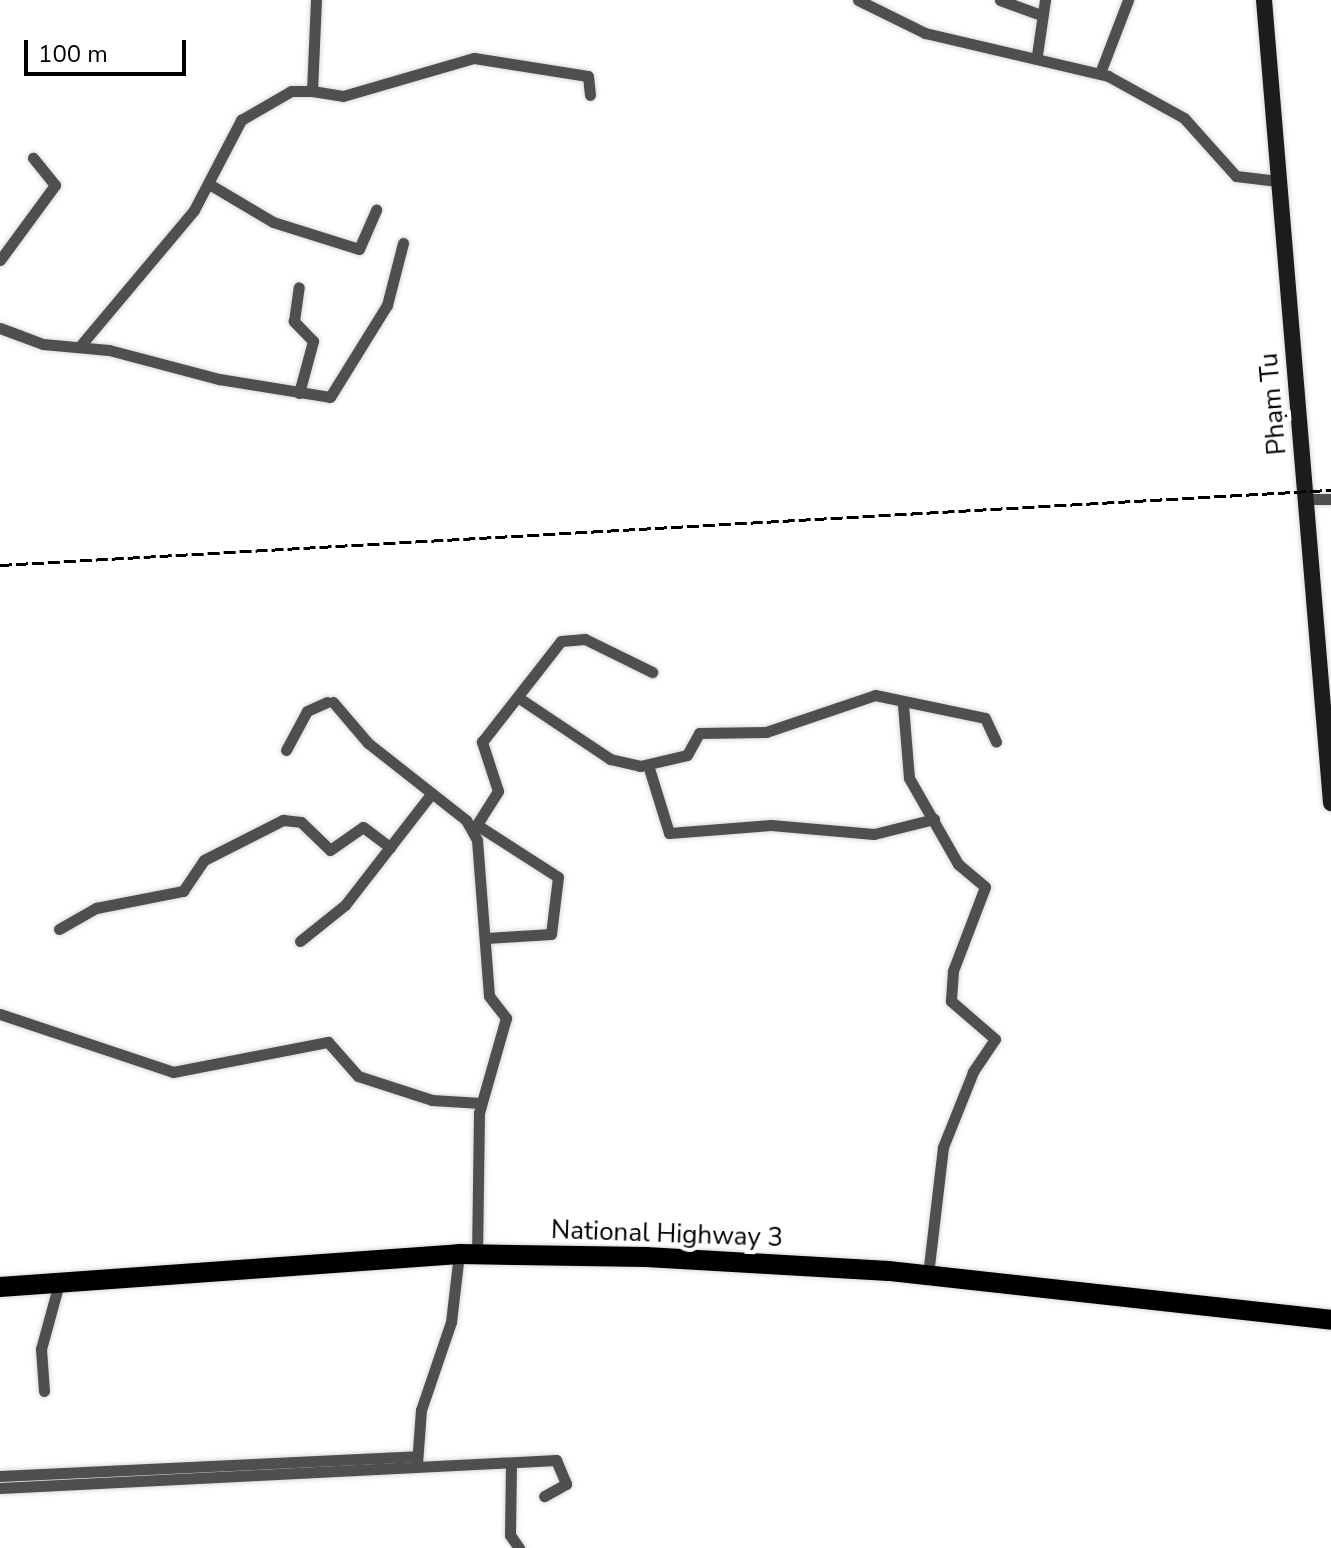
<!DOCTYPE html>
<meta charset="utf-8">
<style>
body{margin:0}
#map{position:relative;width:1331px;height:1548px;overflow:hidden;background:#fff;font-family:"Nunito Sans",sans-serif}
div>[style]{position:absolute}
.roads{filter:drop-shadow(0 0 2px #dbdbdb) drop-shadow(0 0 2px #dbdbdb)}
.street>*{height:11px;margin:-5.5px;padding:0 5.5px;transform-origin:5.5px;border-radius:5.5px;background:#4f4f4f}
.secondary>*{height:16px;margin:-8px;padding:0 8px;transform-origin:8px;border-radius:8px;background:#1c1c1c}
.highway>*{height:20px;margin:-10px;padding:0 10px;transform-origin:10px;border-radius:10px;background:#000}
.rail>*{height:3px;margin-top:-1.5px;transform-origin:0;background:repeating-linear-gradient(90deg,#000 0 12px,transparent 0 16px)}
span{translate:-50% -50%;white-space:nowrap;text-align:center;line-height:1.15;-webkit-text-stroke:8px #fff;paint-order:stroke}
.street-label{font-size:26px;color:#000}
.scale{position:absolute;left:24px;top:40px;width:162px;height:36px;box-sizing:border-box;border:4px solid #000;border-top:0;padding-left:10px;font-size:24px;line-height:28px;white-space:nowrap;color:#000;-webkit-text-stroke:6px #fff;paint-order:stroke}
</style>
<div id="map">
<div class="roads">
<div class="street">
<div style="left:858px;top:0;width:75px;rotate:26.2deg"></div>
<div style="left:925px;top:33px;width:188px;rotate:13.2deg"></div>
<div style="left:1108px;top:76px;width:87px;rotate:28.9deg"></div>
<div style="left:1184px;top:118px;width:78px;rotate:48.1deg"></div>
<div style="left:1236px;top:176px;width:42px;rotate:6.8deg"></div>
<div style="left:1000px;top:0;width:44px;rotate:20.1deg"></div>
<div style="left:1037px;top:55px;width:56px;rotate:-81.7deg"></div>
<div style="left:1100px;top:73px;width:78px;rotate:-69deg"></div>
<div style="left:312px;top:91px;width:31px;rotate:9deg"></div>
<div style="left:343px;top:96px;width:136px;rotate:-16.2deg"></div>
<div style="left:474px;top:58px;width:115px;rotate:9deg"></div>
<div style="left:588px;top:76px;width:19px;rotate:84deg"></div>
<div style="left:209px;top:184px;width:74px;rotate:30.7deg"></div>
<div style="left:273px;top:222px;width:90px;rotate:17.4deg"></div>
<div style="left:359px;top:249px;width:43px;rotate:-66.4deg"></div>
<div style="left:0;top:260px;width:93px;rotate:-53.7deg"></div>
<div style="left:55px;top:185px;width:35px;rotate:-129deg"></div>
<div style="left:0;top:328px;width:46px;rotate:20.4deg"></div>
<div style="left:43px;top:344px;width:66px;rotate:5.2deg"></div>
<div style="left:109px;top:350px;width:114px;rotate:14.8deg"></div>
<div style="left:219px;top:379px;width:112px;rotate:9.2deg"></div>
<div style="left:330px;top:397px;width:108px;rotate:-58.2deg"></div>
<div style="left:387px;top:305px;width:64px;rotate:-75.5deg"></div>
<div style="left:80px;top:346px;width:177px;rotate:-50deg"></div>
<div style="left:194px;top:210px;width:102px;rotate:-62.4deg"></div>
<div style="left:241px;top:120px;width:58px;rotate:-30.1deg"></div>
<div style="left:291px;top:91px;width:21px"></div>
<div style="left:312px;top:91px;width:91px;rotate:-87.5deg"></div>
<div style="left:299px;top:393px;width:54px;rotate:-74.9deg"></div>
<div style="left:313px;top:341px;width:28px;rotate:-134deg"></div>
<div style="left:294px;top:321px;width:34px;rotate:-82deg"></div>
<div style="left:1306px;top:499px;width:25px"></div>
<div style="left:519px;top:698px;width:110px;rotate:33.8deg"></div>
<div style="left:610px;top:759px;width:31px;rotate:13deg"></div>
<div style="left:640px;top:766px;width:48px;rotate:-13.2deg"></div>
<div style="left:687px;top:755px;width:25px;rotate:-61deg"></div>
<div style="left:699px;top:733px;width:67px;rotate:-0.9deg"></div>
<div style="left:766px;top:732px;width:115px;rotate:-18.7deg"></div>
<div style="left:875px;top:695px;width:112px;rotate:11.8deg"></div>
<div style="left:985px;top:718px;width:26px;rotate:65deg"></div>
<div style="left:333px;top:702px;width:54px;rotate:49.5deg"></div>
<div style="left:368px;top:743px;width:125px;rotate:38.2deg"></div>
<div style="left:466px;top:820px;width:23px;rotate:61deg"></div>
<div style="left:477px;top:840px;width:156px;rotate:85.6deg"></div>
<div style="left:489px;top:996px;width:28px;rotate:52deg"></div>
<div style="left:506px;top:1018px;width:99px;rotate:105.9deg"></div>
<div style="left:479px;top:1113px;width:141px;rotate:90.8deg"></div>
<div style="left:903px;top:705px;width:73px;rotate:85.3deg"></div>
<div style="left:909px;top:778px;width:99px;rotate:60.3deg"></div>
<div style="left:958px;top:864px;width:35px;rotate:40deg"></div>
<div style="left:985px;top:887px;width:90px;rotate:110.9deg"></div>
<div style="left:953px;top:971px;width:30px;rotate:94deg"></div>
<div style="left:951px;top:1001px;width:58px;rotate:40.8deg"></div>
<div style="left:995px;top:1039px;width:40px;rotate:124deg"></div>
<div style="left:973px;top:1072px;width:81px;rotate:111.8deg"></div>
<div style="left:943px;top:1147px;width:129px;rotate:96.7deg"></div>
<div style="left:286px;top:750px;width:44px;rotate:-61.7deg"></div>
<div style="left:307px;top:711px;width:22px;rotate:-24deg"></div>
<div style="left:648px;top:765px;width:71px;rotate:72.8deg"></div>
<div style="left:669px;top:833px;width:102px;rotate:-4.5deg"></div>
<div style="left:771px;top:825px;width:103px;rotate:5deg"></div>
<div style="left:874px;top:834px;width:62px;rotate:-14deg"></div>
<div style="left:477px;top:825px;width:96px;rotate:32.7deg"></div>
<div style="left:558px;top:877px;width:57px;rotate:97deg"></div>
<div style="left:551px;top:934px;width:65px;rotate:176.5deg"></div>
<div style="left:474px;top:829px;width:45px;rotate:-57.7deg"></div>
<div style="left:498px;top:791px;width:52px;rotate:-108.1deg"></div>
<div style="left:482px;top:742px;width:128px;rotate:-52deg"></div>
<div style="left:561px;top:641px;width:24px;rotate:-5deg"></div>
<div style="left:585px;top:639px;width:75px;rotate:26.2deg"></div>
<div style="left:59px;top:929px;width:43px;rotate:-29.6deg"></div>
<div style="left:96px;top:908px;width:89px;rotate:-11.1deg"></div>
<div style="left:183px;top:891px;width:37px;rotate:-56deg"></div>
<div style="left:204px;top:860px;width:89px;rotate:-26.9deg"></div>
<div style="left:283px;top:820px;width:18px;rotate:6deg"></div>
<div style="left:301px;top:822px;width:40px;rotate:44deg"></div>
<div style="left:330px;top:850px;width:40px;rotate:-34.9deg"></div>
<div style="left:363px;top:827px;width:34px;rotate:37deg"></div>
<div style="left:300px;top:941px;width:58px;rotate:-38.7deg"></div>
<div style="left:345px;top:905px;width:140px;rotate:-52.2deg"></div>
<div style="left:0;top:1014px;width:182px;rotate:18.5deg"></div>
<div style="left:173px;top:1072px;width:158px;rotate:-11deg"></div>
<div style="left:328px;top:1042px;width:45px;rotate:48.6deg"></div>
<div style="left:358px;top:1076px;width:78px;rotate:18deg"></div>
<div style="left:432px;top:1100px;width:49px;rotate:3.5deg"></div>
<div style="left:44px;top:1391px;width:42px;rotate:-94.1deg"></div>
<div style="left:41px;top:1349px;width:68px;rotate:-74.7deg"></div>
<div style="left:511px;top:1463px;width:72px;rotate:90.8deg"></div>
<div style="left:510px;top:1535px;width:16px;rotate:55deg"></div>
<div style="left:417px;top:1464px;width:54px;rotate:-85.8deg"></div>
<div style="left:421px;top:1410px;width:93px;rotate:-71.2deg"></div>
<div style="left:451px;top:1322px;width:68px;rotate:-83.3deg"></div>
<div style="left:0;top:1476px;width:417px;rotate:-2.7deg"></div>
<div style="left:0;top:1488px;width:557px;rotate:-2.88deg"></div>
<div style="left:556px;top:1460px;width:26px;rotate:67deg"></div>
<div style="left:566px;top:1484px;width:25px;rotate:151deg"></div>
</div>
<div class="secondary">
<div style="left:1264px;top:0;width:806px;rotate:85.23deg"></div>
</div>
<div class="highway">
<div style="left:0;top:1287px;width:460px;rotate:-4.1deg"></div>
<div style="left:459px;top:1254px;width:187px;rotate:0.9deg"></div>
<div style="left:646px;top:1257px;width:243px;rotate:3.3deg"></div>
<div style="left:889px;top:1271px;width:445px;rotate:6.3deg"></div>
</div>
</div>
<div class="rail">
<div style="left:0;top:565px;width:1333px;rotate:-3.23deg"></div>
</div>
<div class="street-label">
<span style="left:1273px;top:404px;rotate:-95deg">Phạm Tu</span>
<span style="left:667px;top:1234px;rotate:2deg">National Highway 3</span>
</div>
<div class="scale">100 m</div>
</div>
